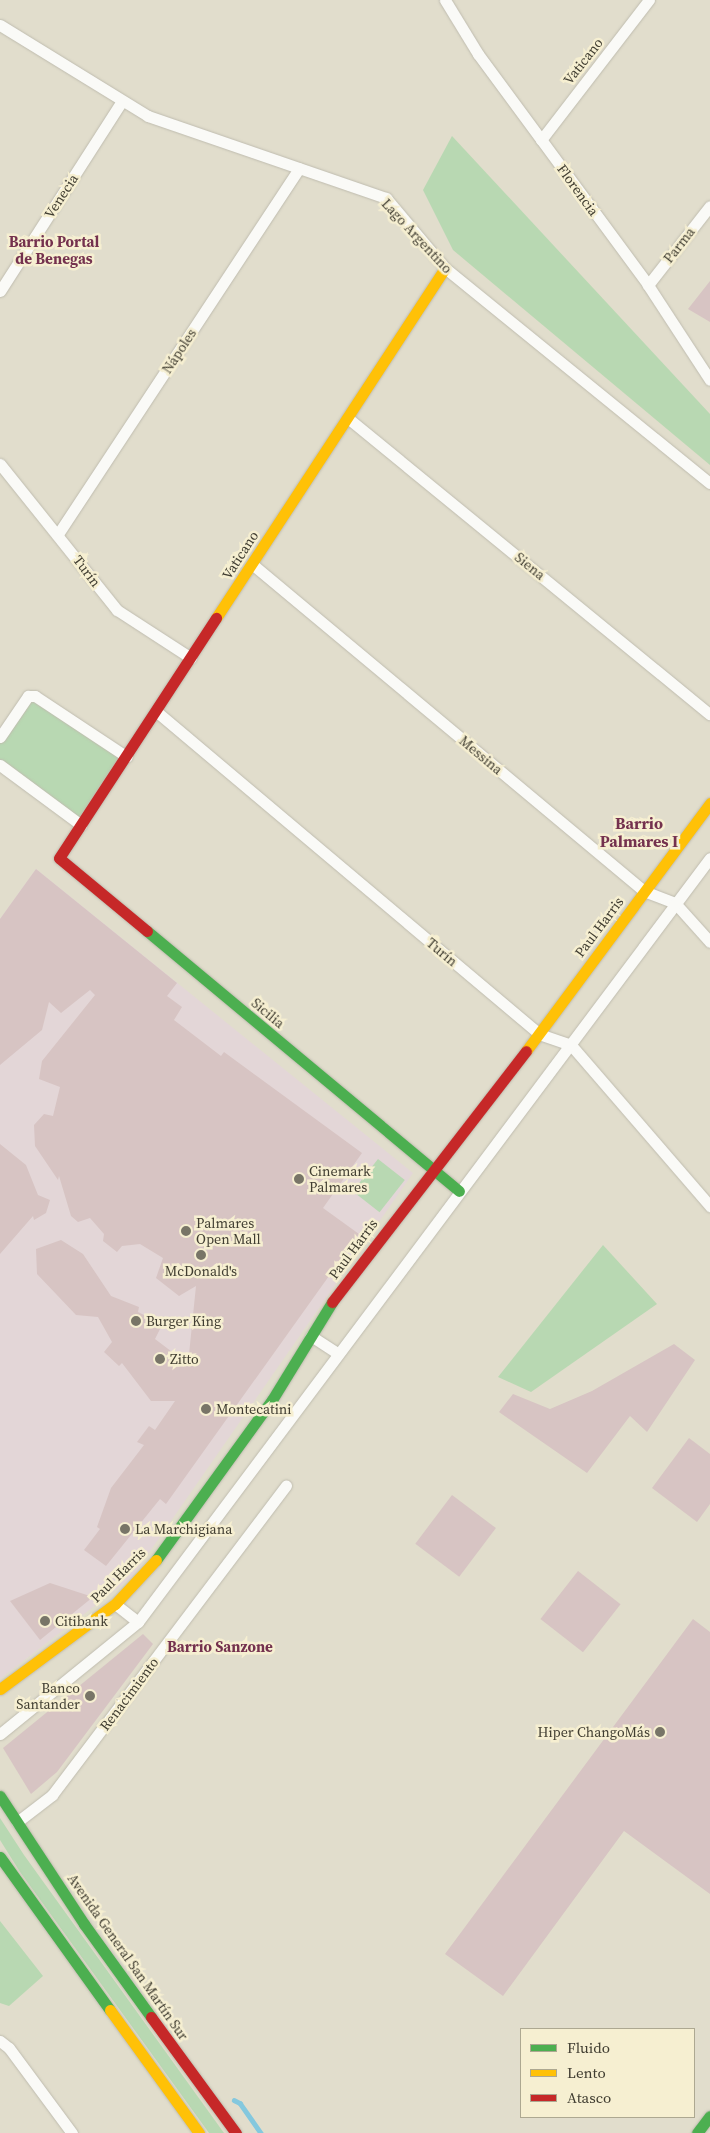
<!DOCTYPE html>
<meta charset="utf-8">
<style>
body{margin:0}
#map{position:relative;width:710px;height:2133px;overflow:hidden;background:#e1ddcc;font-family:"Source Serif 4",serif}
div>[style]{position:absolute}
.commercial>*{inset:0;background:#e3d6d7}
.green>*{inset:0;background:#b8d8b2;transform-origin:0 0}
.stream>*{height:4.5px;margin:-2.25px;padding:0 2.25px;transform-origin:2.25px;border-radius:2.25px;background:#84c8de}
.building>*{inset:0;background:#d7c4c3;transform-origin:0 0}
.roads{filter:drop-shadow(0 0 1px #bfbcaf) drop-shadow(0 0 1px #bfbcaf)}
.street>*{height:11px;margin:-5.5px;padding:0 5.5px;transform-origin:5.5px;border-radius:5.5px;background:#fafaf7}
.fast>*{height:11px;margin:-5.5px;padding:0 5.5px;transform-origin:5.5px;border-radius:5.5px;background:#4caf50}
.slow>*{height:11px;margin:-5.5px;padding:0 5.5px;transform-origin:5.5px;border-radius:5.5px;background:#ffc107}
.jam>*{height:11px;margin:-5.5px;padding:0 5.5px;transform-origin:5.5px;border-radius:5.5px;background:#c62828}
.dots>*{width:14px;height:14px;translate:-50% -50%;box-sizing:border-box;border:2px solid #f6efd1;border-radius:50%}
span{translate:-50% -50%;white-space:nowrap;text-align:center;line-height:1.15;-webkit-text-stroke:5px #f6efd1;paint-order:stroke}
.street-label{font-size:14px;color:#403d31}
.poi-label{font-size:14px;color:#403d31}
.left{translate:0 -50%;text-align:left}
.right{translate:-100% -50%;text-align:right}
.neighbourhood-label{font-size:15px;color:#74314e;font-weight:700}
.quarter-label{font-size:16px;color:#74314e;font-weight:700}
.legend{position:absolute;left:520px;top:2028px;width:175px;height:90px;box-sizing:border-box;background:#f6efd1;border:1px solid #ada891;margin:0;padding:6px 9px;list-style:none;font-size:15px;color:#403d31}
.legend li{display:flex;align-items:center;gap:10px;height:25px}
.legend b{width:25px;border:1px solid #ada891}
</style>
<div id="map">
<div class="commercial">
<div style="clip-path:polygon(36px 869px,413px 1173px,132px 1577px,0 1679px,0 919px)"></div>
</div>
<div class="green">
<div style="clip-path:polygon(452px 136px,710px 414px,710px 465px,453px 250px,423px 190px)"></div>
<div style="clip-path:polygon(28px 696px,127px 757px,81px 825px,0 765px,0 737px)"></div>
<div style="left:378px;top:1159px;width:34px;height:41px;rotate:38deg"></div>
<div style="clip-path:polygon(603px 1245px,657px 1304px,531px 1392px,498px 1377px)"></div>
<div style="clip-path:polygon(0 1818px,24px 1855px,224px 2133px,209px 2133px,20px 1872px,0 1840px)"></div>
<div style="clip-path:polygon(0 1921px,43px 1976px,9px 2006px,0 2003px)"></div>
</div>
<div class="stream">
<div style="left:234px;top:2100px;width:7px;rotate:27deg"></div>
<div style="left:240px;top:2103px;width:37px;rotate:55deg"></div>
</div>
<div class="building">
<div style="clip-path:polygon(710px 281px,710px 322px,688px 309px)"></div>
<div style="clip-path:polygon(36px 869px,177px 983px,167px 996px,182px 1007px,174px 1020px,221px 1056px,224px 1052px,362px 1153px,323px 1208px,359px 1234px,166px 1504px,160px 1499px,106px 1566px,84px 1550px,100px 1529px,97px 1527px,111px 1488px,144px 1445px,137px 1442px,149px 1426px,155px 1430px,175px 1401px,151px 1401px,122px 1363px,119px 1366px,104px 1352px,112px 1342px,98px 1317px,76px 1315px,37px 1274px,36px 1249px,61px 1240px,83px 1254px,111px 1296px,139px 1307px,138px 1312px,154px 1320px,152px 1322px,161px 1327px,155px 1339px,188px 1364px,196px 1286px,179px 1296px,156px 1278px,163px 1258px,140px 1244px,122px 1246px,117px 1252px,103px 1241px,104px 1234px,90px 1218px,78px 1222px,71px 1216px,59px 1176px,58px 1180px,35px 1146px,34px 1125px,44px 1114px,53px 1116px,60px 1087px,39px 1079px,42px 1061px,95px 995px,90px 990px,61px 1013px,49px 1002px,42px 1030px,0 1065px,0 919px)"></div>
<div style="clip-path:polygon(0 1144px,26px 1165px,38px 1195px,50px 1200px,46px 1213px,34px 1220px,33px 1216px,0 1254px)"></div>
<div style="clip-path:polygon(674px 1344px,695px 1360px,647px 1432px,630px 1416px,587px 1473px,499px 1412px,513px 1394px,550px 1409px,592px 1391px)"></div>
<div style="clip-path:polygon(689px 1438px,710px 1454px,710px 1504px,697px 1522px,652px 1488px)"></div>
<div style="left:452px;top:1495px;width:55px;height:61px;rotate:37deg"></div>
<div style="left:578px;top:1571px;width:54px;height:61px;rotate:38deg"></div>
<div style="clip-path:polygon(50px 1583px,93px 1597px,40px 1640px,10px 1601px)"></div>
<div style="clip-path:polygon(693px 1619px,710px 1632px,710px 1894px,624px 1831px,503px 1996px,445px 1954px)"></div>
<div style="clip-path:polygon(143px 1634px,153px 1644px,57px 1772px,31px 1794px,3px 1748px)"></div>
</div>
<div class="roads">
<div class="street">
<div style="left:445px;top:0;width:63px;rotate:58.6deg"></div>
<div style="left:478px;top:54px;width:287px;rotate:53.6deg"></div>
<div style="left:648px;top:285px;width:113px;rotate:56.9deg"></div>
<div style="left:0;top:25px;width:174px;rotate:31.6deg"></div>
<div style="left:148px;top:116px;width:252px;rotate:19deg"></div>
<div style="left:386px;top:198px;width:92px;rotate:49.9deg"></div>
<div style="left:445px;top:268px;width:341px;rotate:39.1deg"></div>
<div style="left:541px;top:140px;width:177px;rotate:-52.4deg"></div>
<div style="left:648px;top:285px;width:100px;rotate:-51.9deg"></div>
<div style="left:0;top:291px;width:226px;rotate:-57.3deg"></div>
<div style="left:349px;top:419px;width:466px;rotate:39.3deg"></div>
<div style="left:0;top:464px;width:187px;rotate:51.3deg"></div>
<div style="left:117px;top:610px;width:88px;rotate:33deg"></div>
<div style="left:58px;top:534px;width:438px;rotate:-56.6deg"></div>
<div style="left:252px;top:564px;width:510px;rotate:39.83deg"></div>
<div style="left:644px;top:891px;width:33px;rotate:21deg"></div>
<div style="left:675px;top:903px;width:52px;rotate:48.1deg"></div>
<div style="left:157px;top:712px;width:500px;rotate:40.1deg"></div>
<div style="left:539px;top:1034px;width:34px;rotate:19deg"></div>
<div style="left:571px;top:1045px;width:213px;rotate:49.2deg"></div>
<div style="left:0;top:737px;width:50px;rotate:-55.7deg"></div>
<div style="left:28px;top:696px;width:7px"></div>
<div style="left:35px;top:696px;width:110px;rotate:33.5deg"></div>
<div style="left:0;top:765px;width:101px;rotate:36.5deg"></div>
<div style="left:311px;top:1336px;width:31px;rotate:33deg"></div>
<div style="left:115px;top:1604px;width:29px;rotate:38deg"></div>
<div style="left:0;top:1734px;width:178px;rotate:-39.1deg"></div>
<div style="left:138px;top:1622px;width:954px;rotate:-53.18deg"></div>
<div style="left:17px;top:1822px;width:44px;rotate:-37.6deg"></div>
<div style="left:52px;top:1795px;width:388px;rotate:-52.9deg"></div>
<div style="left:0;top:2041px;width:11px;rotate:38deg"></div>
<div style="left:9px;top:2048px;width:106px;rotate:53.5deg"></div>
</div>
<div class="fast">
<div style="left:147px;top:931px;width:406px;rotate:39.8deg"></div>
<div style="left:156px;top:1560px;width:198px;rotate:-54.1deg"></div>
<div style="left:272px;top:1400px;width:115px;rotate:-58.5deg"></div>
<div style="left:0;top:1796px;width:153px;rotate:56.7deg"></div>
<div style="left:84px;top:1924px;width:115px;rotate:54.2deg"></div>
<div style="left:0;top:1857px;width:188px;rotate:54.3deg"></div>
<div style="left:697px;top:2133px;width:21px;rotate:-53deg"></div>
</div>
<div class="slow">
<div style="left:216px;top:618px;width:418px;rotate:-56.8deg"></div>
<div style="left:526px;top:1051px;width:309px;rotate:-53.4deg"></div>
<div style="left:0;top:1689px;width:143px;rotate:-36.5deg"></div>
<div style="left:115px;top:1604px;width:60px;rotate:-47deg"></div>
<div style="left:110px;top:2010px;width:152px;rotate:54.1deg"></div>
</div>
<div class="jam">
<div style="left:147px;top:931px;width:114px;rotate:-140.3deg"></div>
<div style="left:59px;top:858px;width:287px;rotate:-56.8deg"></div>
<div style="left:332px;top:1302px;width:317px;rotate:-52.3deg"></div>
<div style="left:151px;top:2017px;width:144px;rotate:53.8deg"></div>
</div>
</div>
<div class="dots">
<div style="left:299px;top:1179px;background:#787567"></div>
<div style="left:186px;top:1231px;background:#787567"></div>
<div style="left:201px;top:1255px;background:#787567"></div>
<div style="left:136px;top:1321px;background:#787567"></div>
<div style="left:160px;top:1359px;background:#787567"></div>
<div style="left:206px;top:1409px;background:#787567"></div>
<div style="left:125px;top:1529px;background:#787567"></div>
<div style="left:45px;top:1621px;background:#787567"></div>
<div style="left:90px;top:1696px;background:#787567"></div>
<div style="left:660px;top:1732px;background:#787567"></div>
</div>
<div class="street-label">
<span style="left:583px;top:61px;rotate:-52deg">Vaticano</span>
<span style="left:578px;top:190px;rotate:54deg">Florencia</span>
<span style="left:61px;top:196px;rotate:-57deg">Venecia</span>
<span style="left:417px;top:236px;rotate:47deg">Lago Argentino</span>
<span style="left:679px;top:245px;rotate:-52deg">Parma</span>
<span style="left:179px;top:351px;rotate:-57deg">Nápoles</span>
<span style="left:240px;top:555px;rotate:-57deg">Vaticano</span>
<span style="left:530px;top:566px;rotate:39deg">Siena</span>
<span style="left:87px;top:571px;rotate:53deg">Turín</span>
<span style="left:481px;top:755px;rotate:40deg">Messina</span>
<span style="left:599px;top:927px;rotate:-53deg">Paul Harris</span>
<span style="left:442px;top:952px;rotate:40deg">Turín</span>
<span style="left:268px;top:1013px;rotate:40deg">Sicilia</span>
<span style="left:353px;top:1249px;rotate:-53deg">Paul Harris</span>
<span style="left:118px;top:1575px;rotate:-45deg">Paul Harris</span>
<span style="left:129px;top:1694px;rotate:-53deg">Renacimiento</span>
<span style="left:128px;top:1957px;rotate:55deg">Avenida General San Martín Sur</span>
</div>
<div class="poi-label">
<span class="left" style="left:309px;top:1179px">Cinemark<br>Palmares</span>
<span class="left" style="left:196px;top:1231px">Palmares<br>Open Mall</span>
<span style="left:201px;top:1271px">McDonald's</span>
<span class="left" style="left:146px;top:1321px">Burger King</span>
<span class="left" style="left:170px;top:1359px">Zitto</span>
<span class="left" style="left:216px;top:1409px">Montecatini</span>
<span class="left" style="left:135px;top:1529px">La Marchigiana</span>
<span class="left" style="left:55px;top:1621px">Citibank</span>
<span class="right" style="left:80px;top:1696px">Banco<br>Santander</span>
<span class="right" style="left:650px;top:1732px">Hiper ChangoMás</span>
</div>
<div class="neighbourhood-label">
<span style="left:54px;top:250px">Barrio Portal<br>de Benegas</span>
<span style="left:220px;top:1647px">Barrio Sanzone</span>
</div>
<div class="quarter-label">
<span style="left:639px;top:832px">Barrio<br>Palmares I</span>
</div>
<ul class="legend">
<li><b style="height:6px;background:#4caf50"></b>Fluido</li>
<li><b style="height:6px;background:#ffc107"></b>Lento</li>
<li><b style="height:6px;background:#c62828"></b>Atasco</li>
</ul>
</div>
